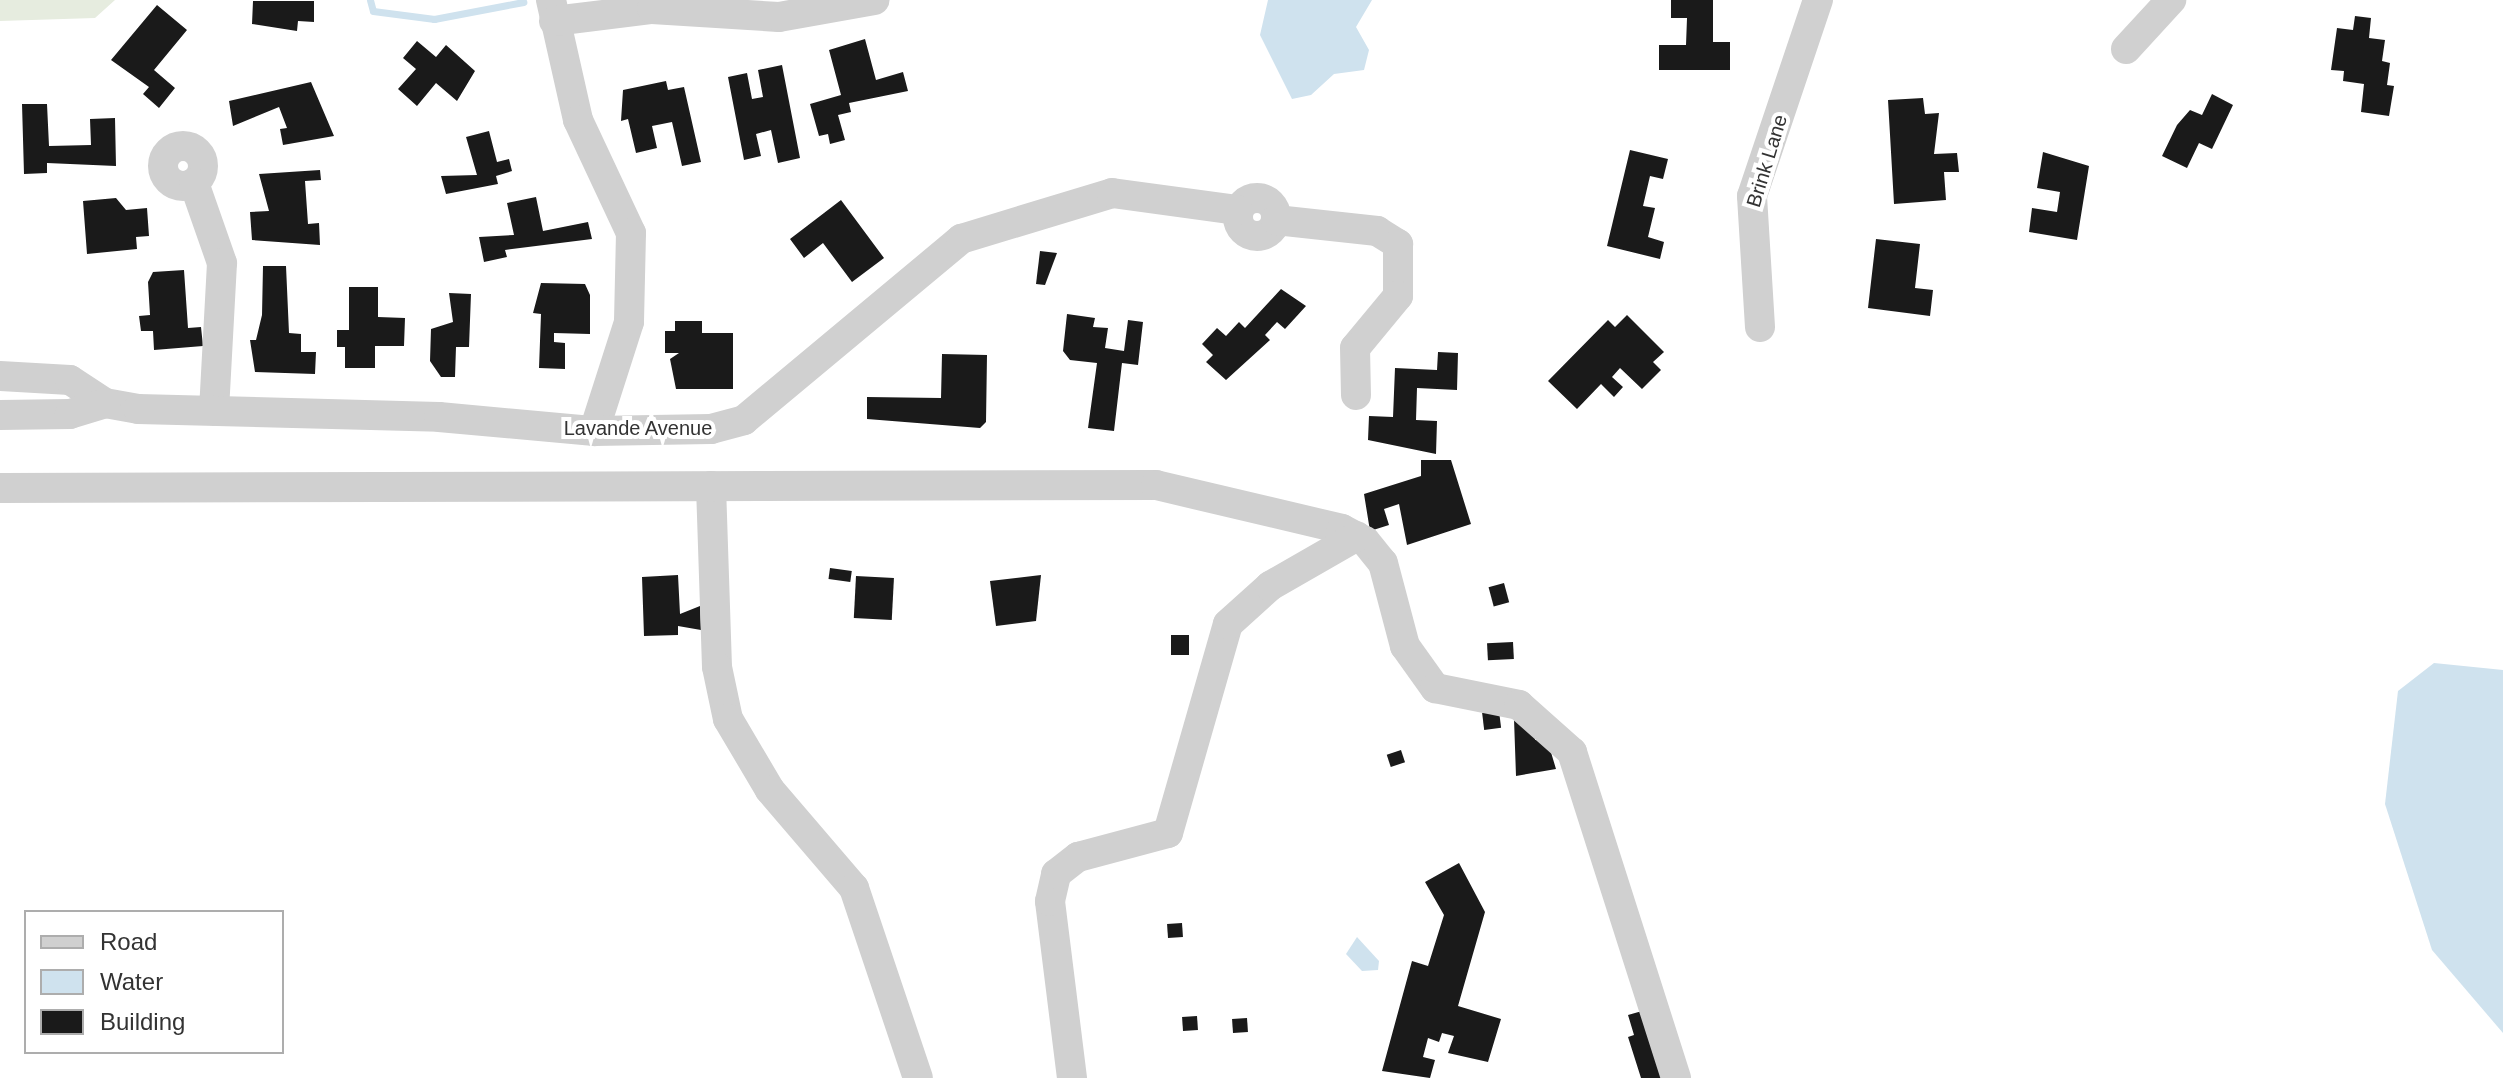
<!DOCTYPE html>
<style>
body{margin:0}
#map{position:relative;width:2503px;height:1078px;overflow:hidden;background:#fff;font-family:Helvetica,sans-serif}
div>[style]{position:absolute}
.green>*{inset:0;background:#e6ecdf}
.water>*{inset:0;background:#cfe2ee}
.stream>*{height:7px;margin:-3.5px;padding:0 3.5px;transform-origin:3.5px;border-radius:3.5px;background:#cfe2ee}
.building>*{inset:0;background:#1a1a1a;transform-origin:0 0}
.minor>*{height:30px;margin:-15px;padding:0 15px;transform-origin:15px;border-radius:15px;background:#d0d0d0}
.minor>.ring{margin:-15px;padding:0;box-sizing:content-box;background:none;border:30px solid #d0d0d0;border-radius:50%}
span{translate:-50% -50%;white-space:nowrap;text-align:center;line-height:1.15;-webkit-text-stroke:8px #fff;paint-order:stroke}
.street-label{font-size:20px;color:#333}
.legend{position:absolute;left:24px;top:910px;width:260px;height:144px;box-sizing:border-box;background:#fff;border:2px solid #adadad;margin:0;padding:10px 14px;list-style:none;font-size:24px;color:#333}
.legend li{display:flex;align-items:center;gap:16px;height:40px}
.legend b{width:40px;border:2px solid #adadad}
</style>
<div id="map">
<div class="green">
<div style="clip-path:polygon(0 0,115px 0,95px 18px,0 21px)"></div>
</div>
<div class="water">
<div style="clip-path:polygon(1268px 0,1372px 0,1356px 27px,1369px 50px,1364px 70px,1334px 74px,1311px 95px,1292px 99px,1260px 35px)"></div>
<div style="clip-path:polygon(2434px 663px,2503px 670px,2503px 1033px,2432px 950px,2385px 804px,2398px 691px)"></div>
<div style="clip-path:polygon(1357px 937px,1379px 961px,1378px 970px,1362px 971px,1346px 954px)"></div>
</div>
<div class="stream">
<div style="left:370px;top:0;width:11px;rotate:75deg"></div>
<div style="left:373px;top:11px;width:62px;rotate:7.5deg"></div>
<div style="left:434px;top:19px;width:91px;rotate:-10.8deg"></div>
</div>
<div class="building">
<div style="clip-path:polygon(1671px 0,1713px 0,1713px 42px,1730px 42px,1730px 70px,1659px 70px,1659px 45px,1686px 45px,1687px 18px,1671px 18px)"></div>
<div style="clip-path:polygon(253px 1px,314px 1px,314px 22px,298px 21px,297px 31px,252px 24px)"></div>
<div style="clip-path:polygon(157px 5px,187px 30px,154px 70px,175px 88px,159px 108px,143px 94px,149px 87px,111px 60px)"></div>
<div style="clip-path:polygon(2355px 16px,2371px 18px,2369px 38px,2385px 40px,2382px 61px,2390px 63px,2387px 85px,2394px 86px,2389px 116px,2361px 112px,2364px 84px,2343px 81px,2344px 71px,2331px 70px,2337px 28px,2353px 30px)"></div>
<div style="clip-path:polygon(865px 39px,876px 80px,903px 72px,908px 91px,849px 103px,851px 112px,838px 115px,845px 140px,830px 144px,828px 134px,819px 136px,810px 104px,841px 95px,829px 50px)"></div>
<div style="clip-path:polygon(417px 41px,436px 57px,446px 45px,475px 71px,457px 101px,436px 83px,417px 106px,398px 89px,416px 69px,403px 58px)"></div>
<div style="clip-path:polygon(782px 65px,800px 158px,778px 163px,771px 130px,756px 134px,761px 156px,744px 160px,728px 77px,747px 73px,752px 99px,763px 97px,758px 70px)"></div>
<div style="clip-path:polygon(666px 81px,668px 90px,684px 87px,701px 162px,682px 166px,672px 122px,652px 126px,657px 148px,636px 153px,628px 119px,621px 121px,623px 90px)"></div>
<div style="clip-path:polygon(311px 82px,334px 136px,283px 145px,280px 129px,287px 128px,279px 107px,233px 126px,229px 101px)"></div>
<div style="clip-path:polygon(2212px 94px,2233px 105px,2212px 149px,2199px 143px,2187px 168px,2162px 156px,2177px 125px,2190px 110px,2202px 115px)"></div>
<div style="clip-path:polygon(1923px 98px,1925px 114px,1939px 113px,1934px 154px,1957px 153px,1959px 172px,1944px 172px,1946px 200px,1894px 204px,1888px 100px)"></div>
<div style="clip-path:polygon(22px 104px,47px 104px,49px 146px,91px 145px,90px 119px,115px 118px,116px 166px,47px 163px,47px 173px,24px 174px)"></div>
<div style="clip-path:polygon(489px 131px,497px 162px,509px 159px,512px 171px,496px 176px,498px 184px,446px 194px,441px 176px,477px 175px,466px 137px)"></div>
<div style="clip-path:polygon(1630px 150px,1668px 159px,1663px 179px,1650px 176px,1643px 206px,1655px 208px,1648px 237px,1664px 242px,1660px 259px,1607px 246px)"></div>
<div style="clip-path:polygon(2043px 152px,2089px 166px,2077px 240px,2029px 232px,2032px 208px,2057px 212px,2060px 192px,2037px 188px)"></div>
<div style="clip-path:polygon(320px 170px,321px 180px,305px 181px,308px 224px,319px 223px,320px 245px,252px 240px,250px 212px,269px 211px,259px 174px)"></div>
<div style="clip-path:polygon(536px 197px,543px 231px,588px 222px,592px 239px,505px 250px,507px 257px,484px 262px,479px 237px,514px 235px,507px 203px)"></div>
<div style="clip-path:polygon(116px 198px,126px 210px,147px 208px,149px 236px,136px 237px,137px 249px,87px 254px,83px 201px)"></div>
<div style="clip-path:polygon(841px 200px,884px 258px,852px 282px,823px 243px,804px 258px,790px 239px)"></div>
<div style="clip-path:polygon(1876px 239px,1920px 244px,1915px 288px,1933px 290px,1930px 316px,1868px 308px)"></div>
<div style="clip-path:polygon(1040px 251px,1057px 253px,1045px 285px,1036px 284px)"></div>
<div style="clip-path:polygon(263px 266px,286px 266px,289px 333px,301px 334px,301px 352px,316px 352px,315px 374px,255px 372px,250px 340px,256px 340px,262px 315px)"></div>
<div style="clip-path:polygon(184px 270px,188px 328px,201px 327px,203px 346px,154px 350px,153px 331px,141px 331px,139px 316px,150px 315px,148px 282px,153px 272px)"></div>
<div style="clip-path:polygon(541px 283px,585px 284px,590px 295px,590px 334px,554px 333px,554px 342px,565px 343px,565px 369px,539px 368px,541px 314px,533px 313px)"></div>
<div style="clip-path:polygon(349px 287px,378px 287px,378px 317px,405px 318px,404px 346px,375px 346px,375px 368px,345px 368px,345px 347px,337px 347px,337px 330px,349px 330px)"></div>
<div style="clip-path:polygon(1281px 289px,1306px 306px,1285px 329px,1277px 322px,1265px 335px,1270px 340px,1226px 380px,1206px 362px,1213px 355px,1202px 344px,1217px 328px,1226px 336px,1239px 322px,1245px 328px)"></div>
<div style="clip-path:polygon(449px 293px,471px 294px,469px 347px,456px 347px,455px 377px,441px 377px,430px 361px,431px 329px,453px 322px)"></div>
<div style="clip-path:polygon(1067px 314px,1095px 318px,1093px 327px,1108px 328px,1105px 348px,1124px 351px,1128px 320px,1143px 322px,1138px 365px,1122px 363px,1114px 431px,1088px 428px,1097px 363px,1070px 360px,1063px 351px)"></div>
<div style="clip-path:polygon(1627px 315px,1664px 352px,1653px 362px,1661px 370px,1642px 389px,1620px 368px,1612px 377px,1623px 387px,1614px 397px,1601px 384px,1577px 409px,1548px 381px,1608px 320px,1615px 327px)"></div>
<div style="clip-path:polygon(675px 321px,702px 321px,702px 333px,733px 333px,733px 389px,676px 389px,670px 359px,679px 353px,665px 353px,665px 331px,675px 331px)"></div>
<div style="clip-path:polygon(1438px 352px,1458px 353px,1457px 390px,1417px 388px,1416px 420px,1437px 421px,1436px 454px,1368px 440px,1369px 416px,1393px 417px,1395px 368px,1437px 370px)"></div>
<div style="clip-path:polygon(942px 354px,987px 355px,986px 422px,980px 428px,867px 419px,867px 397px,941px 398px)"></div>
<div style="clip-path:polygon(1421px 460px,1451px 460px,1471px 524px,1407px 545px,1399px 504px,1384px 509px,1389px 525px,1370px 531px,1364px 494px,1421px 476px)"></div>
<div style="left:830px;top:568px;width:22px;height:11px;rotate:8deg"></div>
<div style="clip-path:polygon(678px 575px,680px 614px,700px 606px,701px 630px,678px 626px,678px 635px,644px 636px,642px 577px)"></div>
<div style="clip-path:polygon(1041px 575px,1036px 621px,996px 626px,990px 581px)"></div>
<div style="left:856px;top:576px;width:38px;height:42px;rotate:3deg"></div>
<div style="left:1504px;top:583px;width:20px;height:16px;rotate:75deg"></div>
<div style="left:1171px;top:635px;width:18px;height:20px"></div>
<div style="left:1513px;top:642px;width:17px;height:26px;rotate:87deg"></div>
<div style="left:1499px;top:711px;width:17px;height:17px;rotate:83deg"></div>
<div style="clip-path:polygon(1534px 718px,1535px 740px,1547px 739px,1556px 769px,1516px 776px,1514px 719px)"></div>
<div style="left:1401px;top:750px;width:13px;height:15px;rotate:72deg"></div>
<div style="clip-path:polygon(1459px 863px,1485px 912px,1458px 1006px,1501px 1019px,1488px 1062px,1448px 1053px,1454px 1036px,1442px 1033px,1439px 1042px,1428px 1038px,1423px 1057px,1435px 1060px,1430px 1078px,1382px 1071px,1412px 961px,1428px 966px,1444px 915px,1425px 882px)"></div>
<div style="left:1182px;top:923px;width:14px;height:15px;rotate:86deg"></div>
<div style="clip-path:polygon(1649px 1009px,1670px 1078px,1641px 1078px,1628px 1037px,1634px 1035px,1628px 1015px)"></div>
<div style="left:1197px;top:1016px;width:14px;height:15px;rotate:86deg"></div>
<div style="left:1247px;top:1018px;width:14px;height:15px;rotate:86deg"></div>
</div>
<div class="minor">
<div style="left:551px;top:0;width:123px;rotate:77.3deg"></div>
<div style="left:578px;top:120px;width:125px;rotate:64.9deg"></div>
<div style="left:631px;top:233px;width:89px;rotate:91.3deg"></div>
<div style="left:629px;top:322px;width:114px;rotate:107.8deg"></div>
<div style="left:554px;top:21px;width:99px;rotate:-7deg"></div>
<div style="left:652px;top:9px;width:127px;rotate:3.6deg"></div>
<div style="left:779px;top:17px;width:97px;rotate:-10.1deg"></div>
<div style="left:2126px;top:49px;width:67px;rotate:-47.4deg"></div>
<div class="ring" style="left:163px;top:146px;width:10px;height:10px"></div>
<div style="left:194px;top:183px;width:85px;rotate:70.7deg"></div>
<div style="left:222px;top:263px;width:148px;rotate:93.1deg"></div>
<div class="ring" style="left:1238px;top:198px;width:8px;height:8px"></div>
<div style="left:1276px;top:220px;width:102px;rotate:6.2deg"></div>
<div style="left:1377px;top:231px;width:25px;rotate:32deg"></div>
<div style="left:1398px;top:244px;width:52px;rotate:90deg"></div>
<div style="left:1398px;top:296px;width:67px;rotate:129.6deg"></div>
<div style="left:1355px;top:348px;width:47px;rotate:88.8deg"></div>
<div style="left:1760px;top:327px;width:131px;rotate:-93.5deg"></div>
<div style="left:1752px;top:196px;width:207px;rotate:-71.4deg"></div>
<div style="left:0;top:376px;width:70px;rotate:3.3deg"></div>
<div style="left:70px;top:380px;width:42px;rotate:33.3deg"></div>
<div style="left:105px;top:403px;width:34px;rotate:10deg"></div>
<div style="left:138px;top:409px;width:301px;rotate:1.5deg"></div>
<div style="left:439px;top:417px;width:156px;rotate:5.2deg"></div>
<div style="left:594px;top:431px;width:117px;rotate:-1deg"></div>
<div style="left:711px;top:429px;width:34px;rotate:-15deg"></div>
<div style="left:744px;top:420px;width:283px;rotate:-39.8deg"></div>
<div style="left:961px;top:239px;width:158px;rotate:-16.9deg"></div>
<div style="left:1112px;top:193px;width:127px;rotate:7.7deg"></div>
<div style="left:0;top:415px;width:70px;rotate:-0.8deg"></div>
<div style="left:70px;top:414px;width:37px;rotate:-17deg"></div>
<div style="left:711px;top:486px;width:181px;rotate:88.1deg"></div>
<div style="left:717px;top:667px;width:53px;rotate:78.1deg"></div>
<div style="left:728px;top:719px;width:82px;rotate:59.4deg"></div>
<div style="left:770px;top:790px;width:129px;rotate:49.4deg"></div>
<div style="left:854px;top:888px;width:200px;rotate:71.4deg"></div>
<div style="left:0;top:488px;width:1156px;rotate:-0.15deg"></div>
<div style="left:1156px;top:485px;width:191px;rotate:13.3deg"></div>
<div style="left:1342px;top:529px;width:26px;rotate:28deg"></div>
<div style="left:1365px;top:541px;width:28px;rotate:51deg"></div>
<div style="left:1383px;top:563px;width:86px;rotate:75.2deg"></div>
<div style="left:1405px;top:646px;width:52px;rotate:54.5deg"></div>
<div style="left:1435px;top:688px;width:86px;rotate:11.4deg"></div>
<div style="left:1519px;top:705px;width:71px;rotate:41.6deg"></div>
<div style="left:1572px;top:752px;width:342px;rotate:72.3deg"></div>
<div style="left:1072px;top:1078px;width:178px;rotate:-97.1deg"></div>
<div style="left:1050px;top:901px;width:28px;rotate:-77deg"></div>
<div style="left:1056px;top:874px;width:28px;rotate:-38deg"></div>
<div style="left:1078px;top:857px;width:93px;rotate:-14.9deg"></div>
<div style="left:1168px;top:833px;width:217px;rotate:-74deg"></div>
<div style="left:1228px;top:624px;width:57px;rotate:-42.1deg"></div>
<div style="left:1270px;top:586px;width:100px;rotate:-29.9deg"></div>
</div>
<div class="street-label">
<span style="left:1767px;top:161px;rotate:-73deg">Brink Lane</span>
<span style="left:638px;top:428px">Lavande Avenue</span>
</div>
<ul class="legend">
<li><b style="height:10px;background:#d0d0d0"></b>Road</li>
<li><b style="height:22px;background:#cfe2ee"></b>Water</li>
<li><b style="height:22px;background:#1a1a1a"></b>Building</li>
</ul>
</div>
